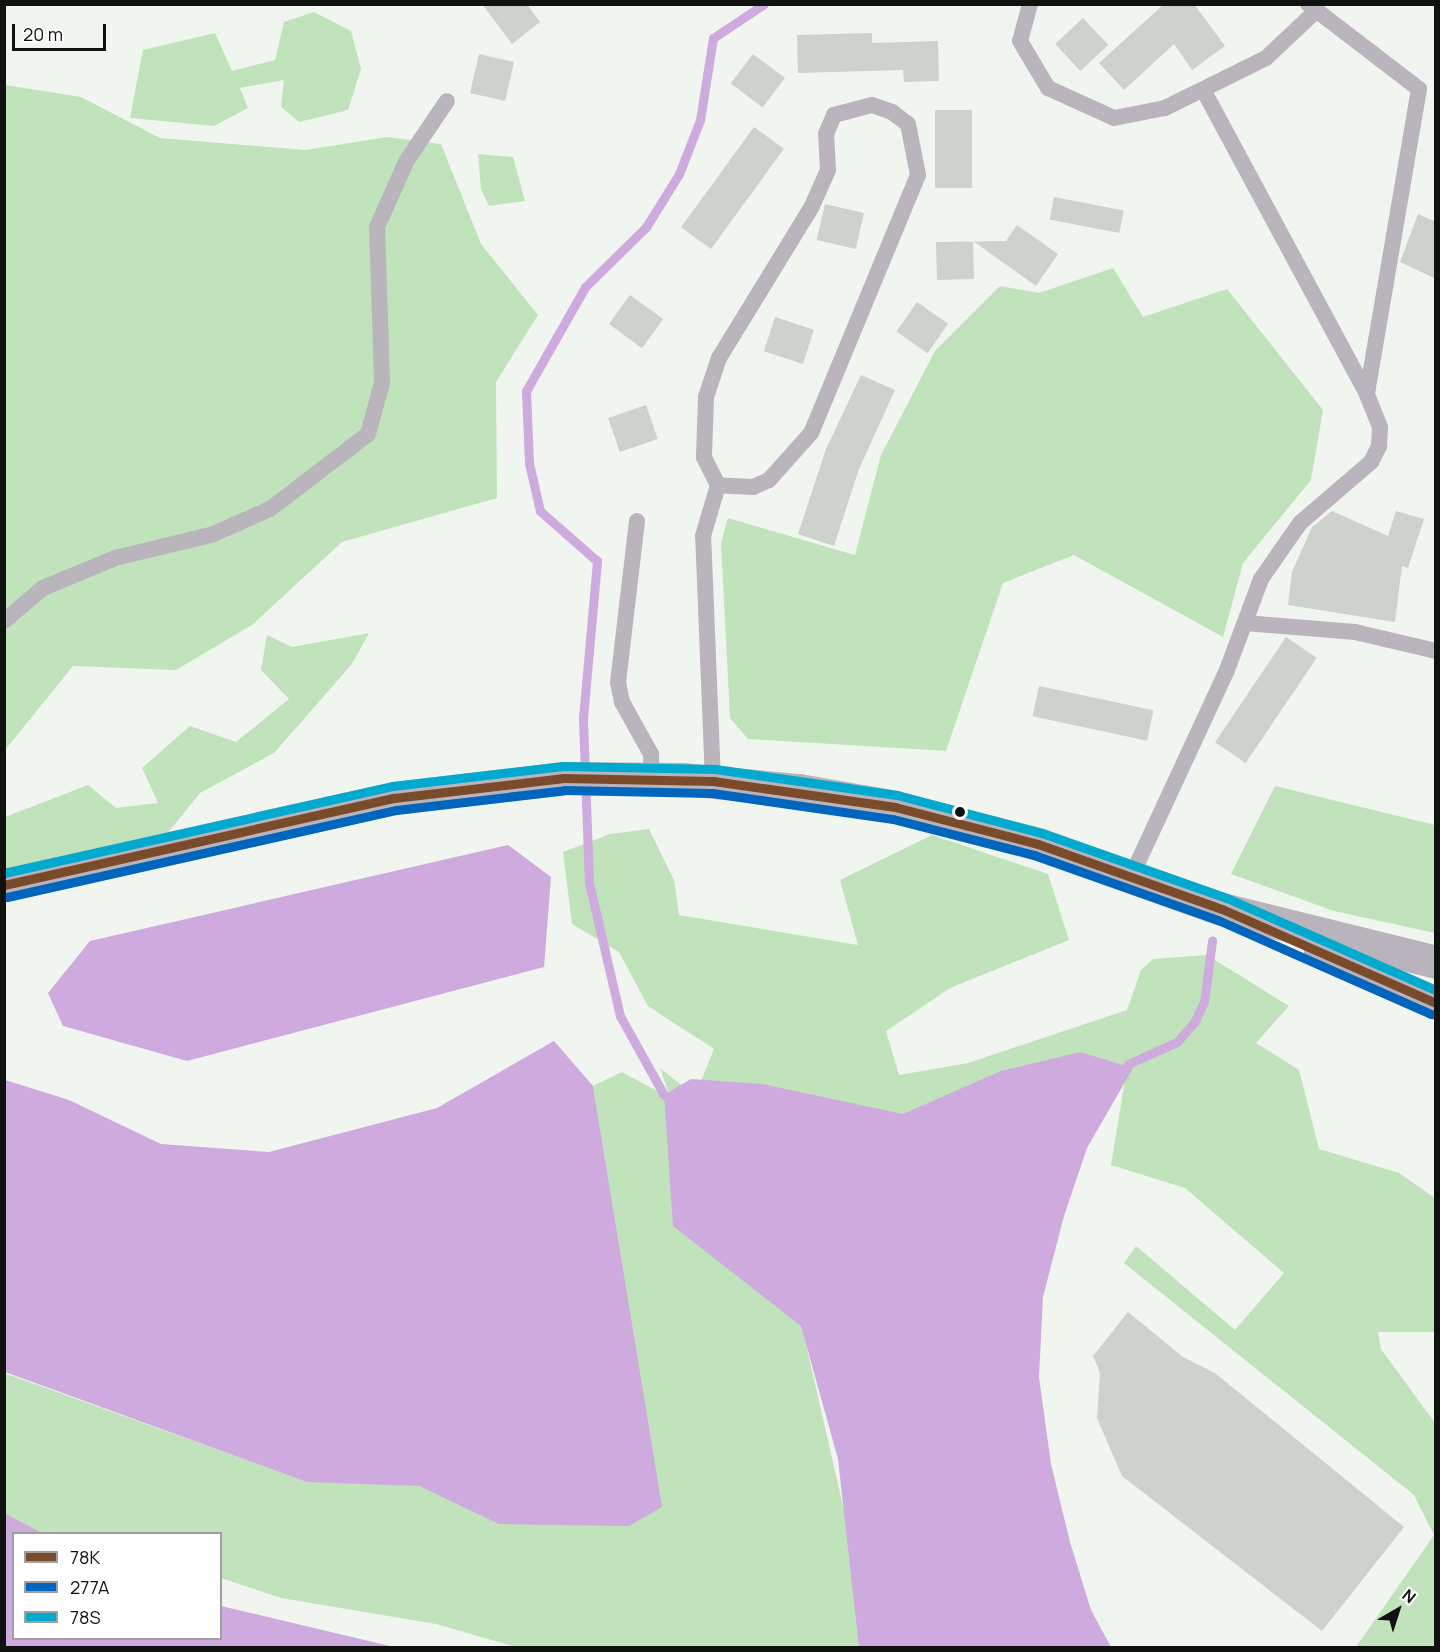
<!DOCTYPE html>
<style>
body{margin:0}
#map{position:relative;width:1440px;height:1652px;overflow:hidden;background:#f0f6ef;font-family:Manrope,sans-serif}
div>[style]{position:absolute}
.green>*{inset:0;background:#c0e3bb}
.water>*{inset:0;background:#ceaade}
.stream>*{height:9px;margin:-4.5px;padding:0 4.5px;transform-origin:4.5px;border-radius:4.5px;background:#ceaade}
.building>*{inset:0;background:#cdd2cc;transform-origin:0 0}
.service>*{height:16px;margin:-8px;padding:0 8px;transform-origin:8px;border-radius:8px;background:#bab4bd}
.secondary>*{height:33px;margin:-16.5px;padding:0 16.5px;transform-origin:16.5px;border-radius:16.5px;background:#b9b3bb}
.bus-1>*{height:9px;margin:-4.5px;padding:0 4.5px;transform-origin:4.5px;border-radius:4.5px;background:#7a4b2a}
.bus-2>*{height:9px;margin:-4.5px;padding:0 4.5px;transform-origin:4.5px;border-radius:4.5px;background:#0065bd}
.bus-3>*{height:9px;margin:-4.5px;padding:0 4.5px;transform-origin:4.5px;border-radius:4.5px;background:#00a9ce}
.dots>*{width:16px;height:16px;translate:-50% -50%;box-sizing:border-box;border:3px solid #fff;border-radius:50%}
span{translate:-50% -50%;white-space:nowrap;text-align:center;line-height:1.15;-webkit-text-stroke:5px #fff;paint-order:stroke}
.frame{position:absolute;inset:0;border:6px solid #0f120e;pointer-events:none}
.legend{position:absolute;left:12px;top:1532px;width:210px;height:108px;box-sizing:border-box;background:#fff;border:2px solid #9fa09f;margin:0;padding:8px 10px;list-style:none;font-size:18px;color:#0f120e}
.legend li{display:flex;align-items:center;gap:12px;height:30px}
.legend b{width:30px;border:2px solid #9fa09f}
.north{position:absolute;left:1368px;top:1580px;width:60px;height:60px;-webkit-text-stroke:4px #fff;paint-order:stroke;rotate:39deg;font-size:16px;font-weight:700;line-height:24px;text-align:center;color:#0f120e}
.north::after{content:'';display:block;margin:auto;width:21px;height:27px;background:#0f120e;clip-path:polygon(50% 0,100% 100%,50% 72%,0 100%)}
.scale{position:absolute;left:12px;top:24px;width:94px;height:27px;box-sizing:border-box;border:3px solid #0f120e;border-top:0;padding-left:8px;font-size:18px;line-height:21px;white-space:nowrap;color:#0f120e;-webkit-text-stroke:4px #fff;paint-order:stroke}
</style>
<div id="map">
<div class="green">
<div style="clip-path:polygon(314px 12px,351px 31px,361px 69px,348px 110px,299px 122px,281px 107px,284px 80px,240px 88px,248px 108px,214px 126px,130px 118px,143px 50px,215px 33px,232px 71px,275px 60px,284px 22px)"></div>
<div style="clip-path:polygon(5px 85px,81px 97px,160px 138px,306px 150px,387px 137px,441px 144px,481px 244px,538px 315px,496px 382px,497px 498px,342px 542px,252px 625px,176px 670px,73px 666px,5px 750px)"></div>
<div style="clip-path:polygon(478px 154px,513px 157px,525px 201px,489px 206px,481px 189px)"></div>
<div style="clip-path:polygon(1113px 268px,1143px 317px,1227px 289px,1323px 410px,1311px 480px,1243px 563px,1223px 637px,1074px 555px,1003px 583px,946px 751px,748px 739px,730px 718px,721px 543px,728px 518px,855px 555px,881px 455px,935px 351px,1000px 286px,1039px 293px)"></div>
<div style="clip-path:polygon(369px 633px,352px 664px,274px 753px,200px 793px,162px 840px,5px 895px,5px 817px,88px 785px,116px 808px,158px 803px,142px 768px,190px 726px,236px 742px,289px 699px,261px 670px,267px 635px,292px 647px)"></div>
<div style="clip-path:polygon(1275px 786px,1435px 825px,1435px 933px,1334px 911px,1231px 874px)"></div>
<div style="clip-path:polygon(649px 829px,674px 880px,679px 915px,858px 945px,840px 880px,932px 835px,1048px 874px,1069px 940px,950px 988px,886px 1031px,899px 1075px,968px 1063px,1127px 1010px,1141px 970px,1153px 959px,1207px 955px,1289px 1006px,1256px 1043px,1299px 1070px,1319px 1149px,1399px 1173px,1435px 1198px,1435px 1332px,1378px 1332px,1381px 1349px,1435px 1423px,1435px 1647px,1356px 1647px,1434px 1535px,1414px 1495px,1124px 1263px,1136px 1246px,1235px 1330px,1284px 1273px,1185px 1188px,1111px 1165px,1125px 1080px,1078px 1072px,800px 1318px,843px 1506px,900px 1647px,516px 1647px,436px 1624px,281px 1598px,221px 1578px,220px 1534px,14px 1534px,5px 1542px,4px 1373px,299px 1479px,419px 1486px,486px 1517px,661px 1507px,593px 1086px,622px 1072px,664px 1095px,687px 1146px,660px 1068px,695px 1096px,714px 1049px,648px 1006px,619px 952px,572px 924px,563px 852px,610px 834px)"></div>
</div>
<div class="water">
<div style="clip-path:polygon(508px 845px,551px 877px,544px 967px,187px 1061px,63px 1026px,48px 993px,90px 941px)"></div>
<div style="clip-path:polygon(554px 1041px,593px 1086px,662px 1507px,629px 1526px,499px 1524px,419px 1486px,307px 1482px,5px 1372px,5px 1080px,69px 1100px,161px 1144px,269px 1152px,437px 1108px)"></div>
<div style="clip-path:polygon(1080px 1052px,1133px 1068px,1087px 1148px,1064px 1216px,1043px 1297px,1039px 1377px,1051px 1464px,1070px 1542px,1091px 1610px,1111px 1647px,859px 1647px,838px 1459px,801px 1326px,673px 1226px,664px 1095px,691px 1079px,762px 1084px,903px 1114px,1001px 1071px)"></div>
<div style="clip-path:polygon(4px 1513px,42px 1533px,14px 1534px,14px 1638px,220px 1638px,221px 1606px,394px 1647px,5px 1647px)"></div>
</div>
<div class="stream">
<div style="left:1128px;top:1064px;width:54px;rotate:-24.2deg"></div>
<div style="left:1177px;top:1042px;width:28px;rotate:-49deg"></div>
<div style="left:1195px;top:1021px;width:21px;rotate:-65deg"></div>
<div style="left:1204px;top:1002px;width:62px;rotate:-82.5deg"></div>
<div style="left:664px;top:1095px;width:90px;rotate:-119.1deg"></div>
<div style="left:620px;top:1016px;width:137px;rotate:-103.1deg"></div>
<div style="left:589px;top:883px;width:165px;rotate:-92.1deg"></div>
<div style="left:583px;top:718px;width:158px;rotate:-84.9deg"></div>
<div style="left:597px;top:561px;width:76px;rotate:-138.7deg"></div>
<div style="left:540px;top:511px;width:49px;rotate:-102.9deg"></div>
<div style="left:529px;top:463px;width:72px;rotate:-92.4deg"></div>
<div style="left:526px;top:391px;width:120px;rotate:-60.4deg"></div>
<div style="left:585px;top:287px;width:86px;rotate:-44.5deg"></div>
<div style="left:646px;top:227px;width:62px;rotate:-58.1deg"></div>
<div style="left:679px;top:174px;width:58px;rotate:-68.7deg"></div>
<div style="left:700px;top:120px;width:83px;rotate:-81deg"></div>
<div style="left:713px;top:38px;width:61px;rotate:-33.7deg"></div>
</div>
<div class="building">
<div style="clip-path:polygon(482px 4px,527px 4px,540px 22px,512px 44px)"></div>
<div style="clip-path:polygon(1164px 4px,1194px 4px,1225px 46px,1192px 70px,1174px 44px,1124px 90px,1099px 63px)"></div>
<div style="left:1083px;top:18px;width:37px;height:38px;rotate:47deg"></div>
<div style="clip-path:polygon(872px 33px,872px 43px,938px 41px,939px 81px,904px 82px,903px 70px,798px 73px,797px 35px)"></div>
<div style="left:479px;top:54px;width:36px;height:40px;rotate:13deg"></div>
<div style="left:753px;top:54px;width:40px;height:37px;rotate:37deg"></div>
<div style="left:935px;top:110px;width:37px;height:78px"></div>
<div style="left:754px;top:127px;width:37px;height:124px;rotate:36deg"></div>
<div style="left:1054px;top:197px;width:71px;height:23px;rotate:11deg"></div>
<div style="left:825px;top:204px;width:40px;height:37px;rotate:13deg"></div>
<div style="clip-path:polygon(1418px 214px,1436px 222px,1436px 279px,1400px 262px)"></div>
<div style="clip-path:polygon(1017px 225px,1058px 254px,1036px 286px,973px 241px,974px 279px,937px 280px,936px 242px,1006px 241px)"></div>
<div style="left:630px;top:295px;width:41px;height:36px;rotate:36deg"></div>
<div style="left:917px;top:302px;width:38px;height:36px;rotate:35deg"></div>
<div style="left:775px;top:317px;width:41px;height:36px;rotate:18deg"></div>
<div style="clip-path:polygon(861px 375px,895px 390px,859px 469px,834px 546px,798px 534px,826px 449px)"></div>
<div style="left:646px;top:405px;width:36px;height:40px;rotate:71deg"></div>
<div style="clip-path:polygon(1332px 511px,1388px 536px,1396px 511px,1424px 519px,1408px 568px,1402px 566px,1395px 622px,1288px 605px,1292px 572px,1312px 527px)"></div>
<div style="left:1286px;top:637px;width:37px;height:127px;rotate:34deg"></div>
<div style="left:1039px;top:686px;width:117px;height:31px;rotate:12deg"></div>
<div style="clip-path:polygon(1128px 1312px,1183px 1357px,1215px 1373px,1404px 1527px,1322px 1631px,1122px 1476px,1097px 1418px,1100px 1373px,1093px 1356px)"></div>
</div>
<div class="service">
<div style="left:1030px;top:4px;width:38px;rotate:105deg"></div>
<div style="left:1020px;top:41px;width:55px;rotate:59.2deg"></div>
<div style="left:1048px;top:88px;width:72px;rotate:24.4deg"></div>
<div style="left:1114px;top:118px;width:52px;rotate:-11.1deg"></div>
<div style="left:1165px;top:108px;width:113px;rotate:-26.3deg"></div>
<div style="left:1266px;top:58px;width:69px;rotate:-43.2deg"></div>
<div style="left:1308px;top:4px;width:140px;rotate:37.4deg"></div>
<div style="left:1419px;top:89px;width:309px;rotate:99.7deg"></div>
<div style="left:637px;top:521px;width:162px;rotate:96.7deg"></div>
<div style="left:618px;top:682px;width:20px;rotate:79deg"></div>
<div style="left:622px;top:702px;width:60px;rotate:60.9deg"></div>
<div style="left:651px;top:754px;width:25px;rotate:88deg"></div>
<div style="left:4px;top:621px;width:51px;rotate:-40.2deg"></div>
<div style="left:43px;top:588px;width:78px;rotate:-22.6deg"></div>
<div style="left:115px;top:558px;width:99px;rotate:-13.5deg"></div>
<div style="left:211px;top:535px;width:64px;rotate:-23.8deg"></div>
<div style="left:270px;top:509px;width:123px;rotate:-37.4deg"></div>
<div style="left:368px;top:434px;width:53px;rotate:-74.6deg"></div>
<div style="left:382px;top:383px;width:156px;rotate:-91.8deg"></div>
<div style="left:377px;top:227px;width:73px;rotate:-65.9deg"></div>
<div style="left:407px;top:160px;width:71px;rotate:-55.9deg"></div>
<div style="left:1245px;top:623px;width:110px;rotate:4.7deg"></div>
<div style="left:1355px;top:632px;width:83px;rotate:13.2deg"></div>
<div style="left:713px;top:781px;width:245px;rotate:-92.3deg"></div>
<div style="left:703px;top:536px;width:53px;rotate:-73.6deg"></div>
<div style="left:718px;top:485px;width:31px;rotate:-117deg"></div>
<div style="left:704px;top:457px;width:60px;rotate:-88.1deg"></div>
<div style="left:706px;top:397px;width:41px;rotate:-71.6deg"></div>
<div style="left:719px;top:358px;width:178px;rotate:-58.5deg"></div>
<div style="left:812px;top:206px;width:39px;rotate:-66deg"></div>
<div style="left:828px;top:170px;width:36px;rotate:-93deg"></div>
<div style="left:826px;top:134px;width:21px;rotate:-67deg"></div>
<div style="left:834px;top:115px;width:39px;rotate:-15deg"></div>
<div style="left:872px;top:105px;width:21px;rotate:19deg"></div>
<div style="left:892px;top:112px;width:20px;rotate:37deg"></div>
<div style="left:908px;top:124px;width:52px;rotate:78.9deg"></div>
<div style="left:918px;top:175px;width:279px;rotate:112.5deg"></div>
<div style="left:811px;top:433px;width:63px;rotate:131.8deg"></div>
<div style="left:769px;top:480px;width:17px;rotate:156deg"></div>
<div style="left:753px;top:487px;width:35px;rotate:-177deg"></div>
<div style="left:1131px;top:877px;width:228px;rotate:-65.1deg"></div>
<div style="left:1227px;top:670px;width:97px;rotate:-69.5deg"></div>
<div style="left:1261px;top:579px;width:68px;rotate:-55.1deg"></div>
<div style="left:1300px;top:523px;width:94px;rotate:-40.7deg"></div>
<div style="left:1371px;top:462px;width:18px;rotate:-63deg"></div>
<div style="left:1379px;top:446px;width:19px;rotate:-87deg"></div>
<div style="left:1380px;top:427px;width:35px;rotate:-112deg"></div>
<div style="left:1367px;top:394px;width:345px;rotate:-118.3deg"></div>
</div>
<div class="secondary">
<div style="left:4px;top:885px;width:400px;rotate:-12.6deg"></div>
<div style="left:394px;top:798px;width:171px;rotate:-6.7deg"></div>
<div style="left:564px;top:778px;width:118px;rotate:0.5deg"></div>
<div style="left:682px;top:779px;width:118px;rotate:5.4deg"></div>
<div style="left:799px;top:790px;width:97px;rotate:10deg"></div>
<div style="left:895px;top:807px;width:148px;rotate:14.5deg"></div>
<div style="left:1038px;top:844px;width:195px;rotate:19.5deg"></div>
<div style="left:1222px;top:909px;width:220px;rotate:13.9deg"></div>
<div style="left:1320px;top:952px;width:127px;rotate:23.7deg"></div>
</div>
<div class="bus-1">
<div style="left:4px;top:885px;width:400px;rotate:-12.6deg"></div>
<div style="left:394px;top:798px;width:171px;rotate:-6.7deg"></div>
<div style="left:564px;top:778px;width:149px;rotate:1.2deg"></div>
<div style="left:713px;top:781px;width:184px;rotate:8.1deg"></div>
<div style="left:895px;top:807px;width:148px;rotate:14.5deg"></div>
<div style="left:1038px;top:844px;width:195px;rotate:19.5deg"></div>
<div style="left:1222px;top:909px;width:234px;rotate:23.7deg"></div>
</div>
<div class="bus-2">
<div style="left:7px;top:897px;width:399px;rotate:-12.6deg"></div>
<div style="left:396px;top:810px;width:170px;rotate:-6.7deg"></div>
<div style="left:565px;top:790px;width:147px;rotate:1.2deg"></div>
<div style="left:712px;top:793px;width:183px;rotate:8.2deg"></div>
<div style="left:893px;top:819px;width:146px;rotate:14.3deg"></div>
<div style="left:1034px;top:855px;width:195px;rotate:19.5deg"></div>
<div style="left:1218px;top:920px;width:233px;rotate:23.8deg"></div>
</div>
<div class="bus-3">
<div style="left:4px;top:873px;width:399px;rotate:-12.6deg"></div>
<div style="left:393px;top:786px;width:171px;rotate:-6.7deg"></div>
<div style="left:563px;top:766px;width:152px;rotate:1.1deg"></div>
<div style="left:715px;top:769px;width:184px;rotate:8.1deg"></div>
<div style="left:897px;top:795px;width:150px;rotate:14.7deg"></div>
<div style="left:1042px;top:833px;width:196px;rotate:19.4deg"></div>
<div style="left:1227px;top:898px;width:228px;rotate:23.8deg"></div>
</div>
<div class="dots">
<div style="left:960px;top:812px;background:#0f120e"></div>
</div>
<div class="frame"></div>
<ul class="legend">
<li><b style="height:8px;background:#7a4b2a"></b>78K</li>
<li><b style="height:8px;background:#0065bd"></b>277A</li>
<li><b style="height:8px;background:#00a9ce"></b>78S</li>
</ul>
<div class="north">N</div>
<div class="scale">20 m</div>
</div>
